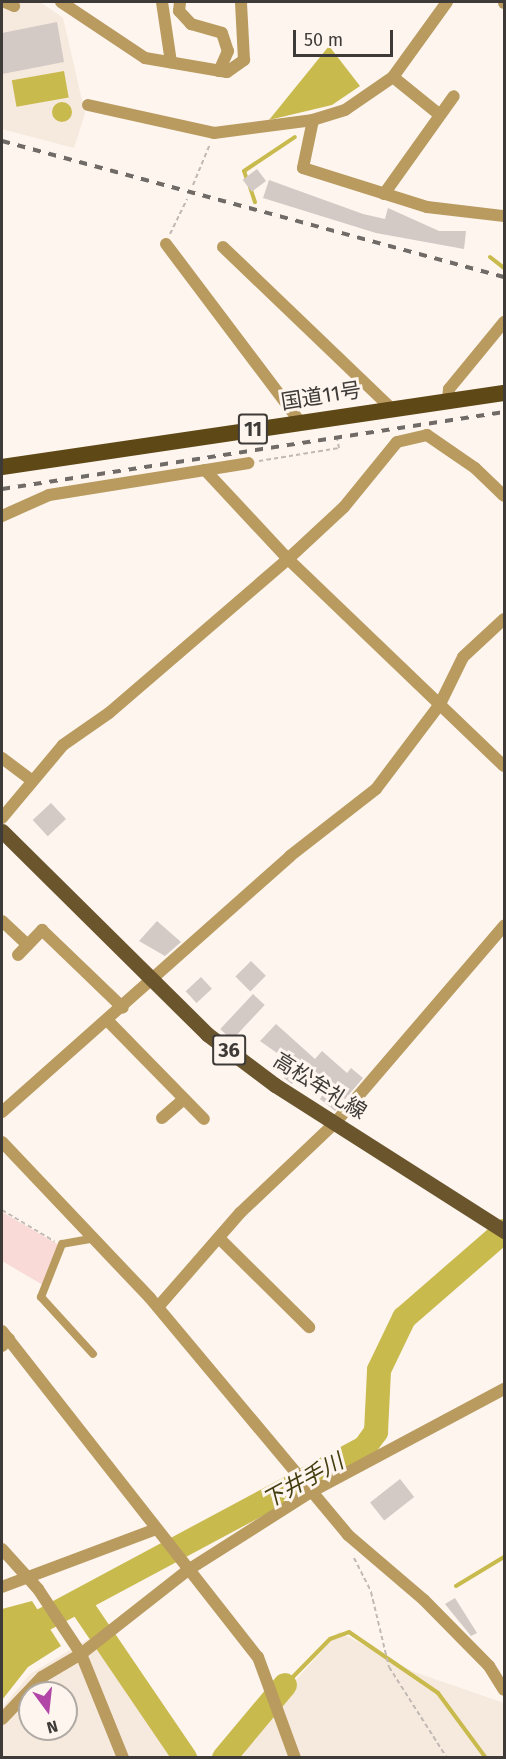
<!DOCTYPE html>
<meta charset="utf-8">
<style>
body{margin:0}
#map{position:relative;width:506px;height:1759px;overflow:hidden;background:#fdf5ee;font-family:"Fira Sans","Noto Sans JP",sans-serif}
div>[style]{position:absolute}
.built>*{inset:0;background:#f6e9dd}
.green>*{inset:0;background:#fadad6}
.water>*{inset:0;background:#c9ba4e;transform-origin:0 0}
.round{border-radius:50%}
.stream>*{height:4px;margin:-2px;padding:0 2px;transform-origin:2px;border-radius:2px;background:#c9ba4e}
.river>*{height:24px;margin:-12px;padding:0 12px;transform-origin:12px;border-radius:12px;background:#c9ba4e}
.building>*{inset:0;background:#d3c9c5;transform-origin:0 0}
.path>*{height:2px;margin-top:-1px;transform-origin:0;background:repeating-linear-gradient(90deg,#c0b9b4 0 4.5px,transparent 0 7.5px)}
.service>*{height:8px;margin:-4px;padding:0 4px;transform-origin:4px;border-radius:4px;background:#b99b60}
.minor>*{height:12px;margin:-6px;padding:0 6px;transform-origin:6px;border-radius:6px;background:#b99b60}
.tertiary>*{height:12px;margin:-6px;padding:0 6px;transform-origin:6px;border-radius:6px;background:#b99b60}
.primary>*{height:15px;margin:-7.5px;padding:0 7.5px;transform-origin:7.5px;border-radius:7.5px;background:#6a552c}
.trunk>*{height:16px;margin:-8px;padding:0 8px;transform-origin:8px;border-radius:8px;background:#5e4816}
.rail>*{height:4px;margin-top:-2px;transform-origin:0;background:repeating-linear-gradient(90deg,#706b67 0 8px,transparent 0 16px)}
span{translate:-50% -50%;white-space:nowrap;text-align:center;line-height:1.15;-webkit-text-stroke:6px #fdf5ee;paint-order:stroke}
.shield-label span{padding:2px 4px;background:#fdf5ee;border:2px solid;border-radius:4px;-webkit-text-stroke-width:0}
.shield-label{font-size:20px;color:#3d3a37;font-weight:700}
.street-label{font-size:21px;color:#3d3a37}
.water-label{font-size:22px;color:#433d0f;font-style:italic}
.frame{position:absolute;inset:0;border:3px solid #3d3a37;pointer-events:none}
.north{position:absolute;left:18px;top:1681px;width:60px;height:60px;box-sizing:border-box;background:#fdf5ee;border:2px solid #b0aaa5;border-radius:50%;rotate:165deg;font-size:16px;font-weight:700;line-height:24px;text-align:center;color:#3d3a37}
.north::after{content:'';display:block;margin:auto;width:21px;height:27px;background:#b246a6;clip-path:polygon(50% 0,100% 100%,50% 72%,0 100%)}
.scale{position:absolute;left:293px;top:30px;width:100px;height:27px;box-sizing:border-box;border:3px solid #3d3a37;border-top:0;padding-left:8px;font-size:18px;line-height:21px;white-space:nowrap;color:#3d3a37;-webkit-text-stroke:4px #fdf5ee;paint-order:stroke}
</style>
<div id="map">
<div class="built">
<div style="clip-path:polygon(2px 2px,40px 2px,63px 18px,85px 113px,74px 148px,2px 129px)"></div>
<div style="clip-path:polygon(339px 1632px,414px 1672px,504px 1703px,504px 1757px,226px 1758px)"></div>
<div style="clip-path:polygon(evenodd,92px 1637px,183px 1757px,2px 1758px,2px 1708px,30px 1674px,92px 1637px,30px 1693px,66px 1693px,66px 1729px,30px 1729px,30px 1693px)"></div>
</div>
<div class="green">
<div style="clip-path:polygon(2px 1212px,61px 1246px,43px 1285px,2px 1261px)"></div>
</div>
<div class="water">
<div style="clip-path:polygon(329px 46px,360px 86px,332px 105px,269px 120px)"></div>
<div style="left:64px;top:71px;width:27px;height:53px;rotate:80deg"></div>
<div class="round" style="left:52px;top:102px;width:20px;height:20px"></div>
<div style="clip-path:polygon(32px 1601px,61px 1646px,28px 1667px,2px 1700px,2px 1609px)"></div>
</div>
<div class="stream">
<div style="left:247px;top:180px;width:9px;rotate:-108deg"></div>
<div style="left:244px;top:171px;width:61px;rotate:-33.7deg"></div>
<div style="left:250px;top:187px;width:16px;rotate:72deg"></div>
<div style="left:490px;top:257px;width:18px;rotate:38deg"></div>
<div style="left:456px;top:1586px;width:56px;rotate:-31.1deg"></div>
<div style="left:285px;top:1685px;width:64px;rotate:-45.6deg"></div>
<div style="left:330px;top:1639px;width:20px;rotate:-20deg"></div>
<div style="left:349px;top:1632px;width:108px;rotate:34.4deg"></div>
<div style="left:438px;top:1693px;width:81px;rotate:53.6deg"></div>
</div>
<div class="river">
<div style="left:79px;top:1602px;width:189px;rotate:55.8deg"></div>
<div style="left:2px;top:1642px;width:412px;rotate:-28.2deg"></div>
<div style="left:365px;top:1447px;width:19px;rotate:-54deg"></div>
<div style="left:376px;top:1432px;width:62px;rotate:-87.2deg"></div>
<div style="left:379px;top:1370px;width:58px;rotate:-64.3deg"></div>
<div style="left:404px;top:1318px;width:133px;rotate:-41deg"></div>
<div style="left:224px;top:1758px;width:95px;rotate:-50.1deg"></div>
</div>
<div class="building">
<div style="clip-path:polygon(57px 22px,64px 62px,2px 74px,2px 33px)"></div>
<div style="left:257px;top:169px;width:15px;height:18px;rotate:53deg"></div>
<div style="clip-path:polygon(269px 180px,363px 214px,385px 219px,388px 208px,439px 231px,466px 231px,464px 249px,376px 233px,263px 198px)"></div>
<div style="left:51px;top:803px;width:22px;height:25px;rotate:47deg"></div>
<div style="clip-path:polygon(157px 921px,181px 942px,165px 956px,139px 941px)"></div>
<div style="left:251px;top:961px;width:21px;height:22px;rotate:45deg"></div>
<div style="left:201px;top:977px;width:16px;height:21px;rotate:47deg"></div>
<div style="left:253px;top:994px;width:16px;height:48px;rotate:43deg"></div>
<div style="clip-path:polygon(276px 1024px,315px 1059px,322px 1051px,347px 1073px,351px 1068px,363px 1078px,335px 1111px,320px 1099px,325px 1091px,303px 1071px,292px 1084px,284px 1078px,294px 1065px,260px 1041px)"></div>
<div style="left:400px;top:1479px;width:23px;height:38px;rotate:52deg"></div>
<div style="clip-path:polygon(455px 1598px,477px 1633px,471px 1636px,445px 1604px)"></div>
</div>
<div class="path">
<div style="left:193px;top:185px;width:44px;rotate:-67.5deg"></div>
<div style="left:170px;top:234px;width:39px;rotate:-64deg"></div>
<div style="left:259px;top:461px;width:81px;rotate:-9.2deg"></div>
<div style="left:339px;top:448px;width:15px;rotate:-101deg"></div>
<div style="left:2px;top:1210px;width:61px;rotate:30.8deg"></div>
<div style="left:354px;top:1558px;width:38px;rotate:63deg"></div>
<div style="left:371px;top:1592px;width:77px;rotate:76.5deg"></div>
<div style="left:389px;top:1667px;width:108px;rotate:57.5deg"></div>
</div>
<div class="service">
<div style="left:90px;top:1239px;width:28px;rotate:170deg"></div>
<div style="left:62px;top:1244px;width:57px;rotate:111.6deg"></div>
<div style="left:41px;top:1297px;width:77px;rotate:47.6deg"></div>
</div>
<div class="minor">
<div style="left:5px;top:2px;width:10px;rotate:24deg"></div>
<div style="left:61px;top:2px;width:101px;rotate:33.7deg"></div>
<div style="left:145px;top:58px;width:83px;rotate:9.7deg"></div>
<div style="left:227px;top:72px;width:21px;rotate:-35deg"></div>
<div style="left:244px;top:60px;width:58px;rotate:-93deg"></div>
<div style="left:162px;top:2px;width:61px;rotate:81.5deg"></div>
<div style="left:180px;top:2px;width:9px;rotate:96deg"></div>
<div style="left:179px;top:11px;width:18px;rotate:47deg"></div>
<div style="left:191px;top:24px;width:32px;rotate:16deg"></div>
<div style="left:222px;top:33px;width:19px;rotate:72deg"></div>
<div style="left:228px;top:51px;width:22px;rotate:114deg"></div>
<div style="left:447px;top:2px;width:92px;rotate:125.8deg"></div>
<div style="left:393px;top:77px;width:58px;rotate:145.5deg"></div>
<div style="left:345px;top:110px;width:34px;rotate:163deg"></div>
<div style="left:313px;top:120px;width:49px;rotate:101.8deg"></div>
<div style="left:303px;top:168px;width:130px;rotate:17.5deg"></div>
<div style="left:427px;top:207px;width:78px;rotate:6.7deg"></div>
<div style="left:504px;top:2px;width:1px;rotate:90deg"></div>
<div style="left:393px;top:77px;width:60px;rotate:39deg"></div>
<div style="left:88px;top:105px;width:129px;rotate:12.5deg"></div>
<div style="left:214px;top:133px;width:100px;rotate:-7.5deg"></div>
<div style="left:384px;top:194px;width:120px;rotate:-54.5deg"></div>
<div style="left:166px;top:244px;width:223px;rotate:53deg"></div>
<div style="left:223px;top:247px;width:233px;rotate:43.8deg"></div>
<div style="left:448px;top:400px;width:11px;rotate:-85deg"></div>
<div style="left:449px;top:389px;width:87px;rotate:-50.6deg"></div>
<div style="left:205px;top:470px;width:122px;rotate:47deg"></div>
<div style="left:288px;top:559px;width:299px;rotate:43.8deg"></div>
<div style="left:2px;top:516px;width:51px;rotate:-24.1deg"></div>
<div style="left:49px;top:495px;width:202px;rotate:-9.1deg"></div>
<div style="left:2px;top:758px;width:35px;rotate:37deg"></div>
<div style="left:2px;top:818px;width:95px;rotate:-50.1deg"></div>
<div style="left:63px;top:745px;width:56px;rotate:-34.8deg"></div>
<div style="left:109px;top:713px;width:236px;rotate:-40.7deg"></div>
<div style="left:288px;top:559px;width:76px;rotate:-42.9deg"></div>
<div style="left:344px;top:507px;width:84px;rotate:-50.8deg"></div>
<div style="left:397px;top:442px;width:31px;rotate:-13deg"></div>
<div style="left:427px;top:435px;width:58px;rotate:34.5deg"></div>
<div style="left:475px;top:468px;width:40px;rotate:44deg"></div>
<div style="left:2px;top:921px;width:35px;rotate:43deg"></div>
<div style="left:18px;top:955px;width:35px;rotate:-46deg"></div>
<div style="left:42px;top:930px;width:112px;rotate:43.9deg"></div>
<div style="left:108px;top:1021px;width:137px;rotate:45.6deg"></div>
<div style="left:2px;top:1112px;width:385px;rotate:-41.6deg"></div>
<div style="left:290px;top:856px;width:109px;rotate:-37.9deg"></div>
<div style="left:376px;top:789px;width:106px;rotate:-53deg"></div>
<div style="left:440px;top:704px;width:52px;rotate:-63.9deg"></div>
<div style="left:463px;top:657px;width:56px;rotate:-42.8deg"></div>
<div style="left:162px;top:1118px;width:29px;rotate:-41deg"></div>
<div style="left:2px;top:1142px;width:215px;rotate:46.5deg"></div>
<div style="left:150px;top:1298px;width:309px;rotate:50.1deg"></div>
<div style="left:348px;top:1535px;width:100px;rotate:40.5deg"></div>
<div style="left:424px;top:1600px;width:93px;rotate:45.4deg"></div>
<div style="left:489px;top:1666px;width:28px;rotate:58deg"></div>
<div style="left:219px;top:1238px;width:127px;rotate:44.7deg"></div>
<div style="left:158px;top:1307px;width:125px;rotate:-48.9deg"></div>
<div style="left:240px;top:1213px;width:131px;rotate:-43.5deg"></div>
<div style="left:335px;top:1123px;width:260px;rotate:-49.4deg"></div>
<div style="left:2px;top:1331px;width:415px;rotate:51.9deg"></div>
<div style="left:258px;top:1657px;width:108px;rotate:69.9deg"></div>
<div style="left:2px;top:1719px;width:58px;rotate:-46.4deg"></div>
<div style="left:42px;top:1677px;width:45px;rotate:-30.5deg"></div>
<div style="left:81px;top:1654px;width:112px;rotate:68deg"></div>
</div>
<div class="tertiary">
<div style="left:2px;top:1346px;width:10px;rotate:-45deg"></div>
<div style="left:2px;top:1549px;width:54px;rotate:48deg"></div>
<div style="left:38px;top:1589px;width:78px;rotate:56.5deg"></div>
<div style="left:81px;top:1654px;width:136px;rotate:-38.1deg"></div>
<div style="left:188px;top:1570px;width:146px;rotate:-32.4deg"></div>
<div style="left:311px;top:1492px;width:219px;rotate:-28.1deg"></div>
<div style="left:2px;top:1587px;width:165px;rotate:-20.6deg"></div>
</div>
<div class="primary">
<div style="left:2px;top:831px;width:289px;rotate:44.7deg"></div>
<div style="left:207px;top:1034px;width:85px;rotate:36.9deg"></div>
<div style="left:275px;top:1085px;width:272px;rotate:32.5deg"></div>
</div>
<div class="trunk">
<div style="left:2px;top:467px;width:507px;rotate:-8.39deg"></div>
</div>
<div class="rail">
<div style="left:2px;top:141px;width:520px;rotate:15.16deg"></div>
<div style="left:2px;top:489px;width:508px;rotate:-8.72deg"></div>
</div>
<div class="shield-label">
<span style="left:253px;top:429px">11</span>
<span style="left:229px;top:1050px">36</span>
</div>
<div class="street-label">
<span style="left:321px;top:396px;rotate:-9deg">国道11号</span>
<span style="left:320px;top:1086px;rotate:32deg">高松牟礼線</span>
</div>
<div class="water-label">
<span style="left:303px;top:1481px;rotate:-29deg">下井手川</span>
</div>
<div class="frame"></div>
<div class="north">N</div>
<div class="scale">50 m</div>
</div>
